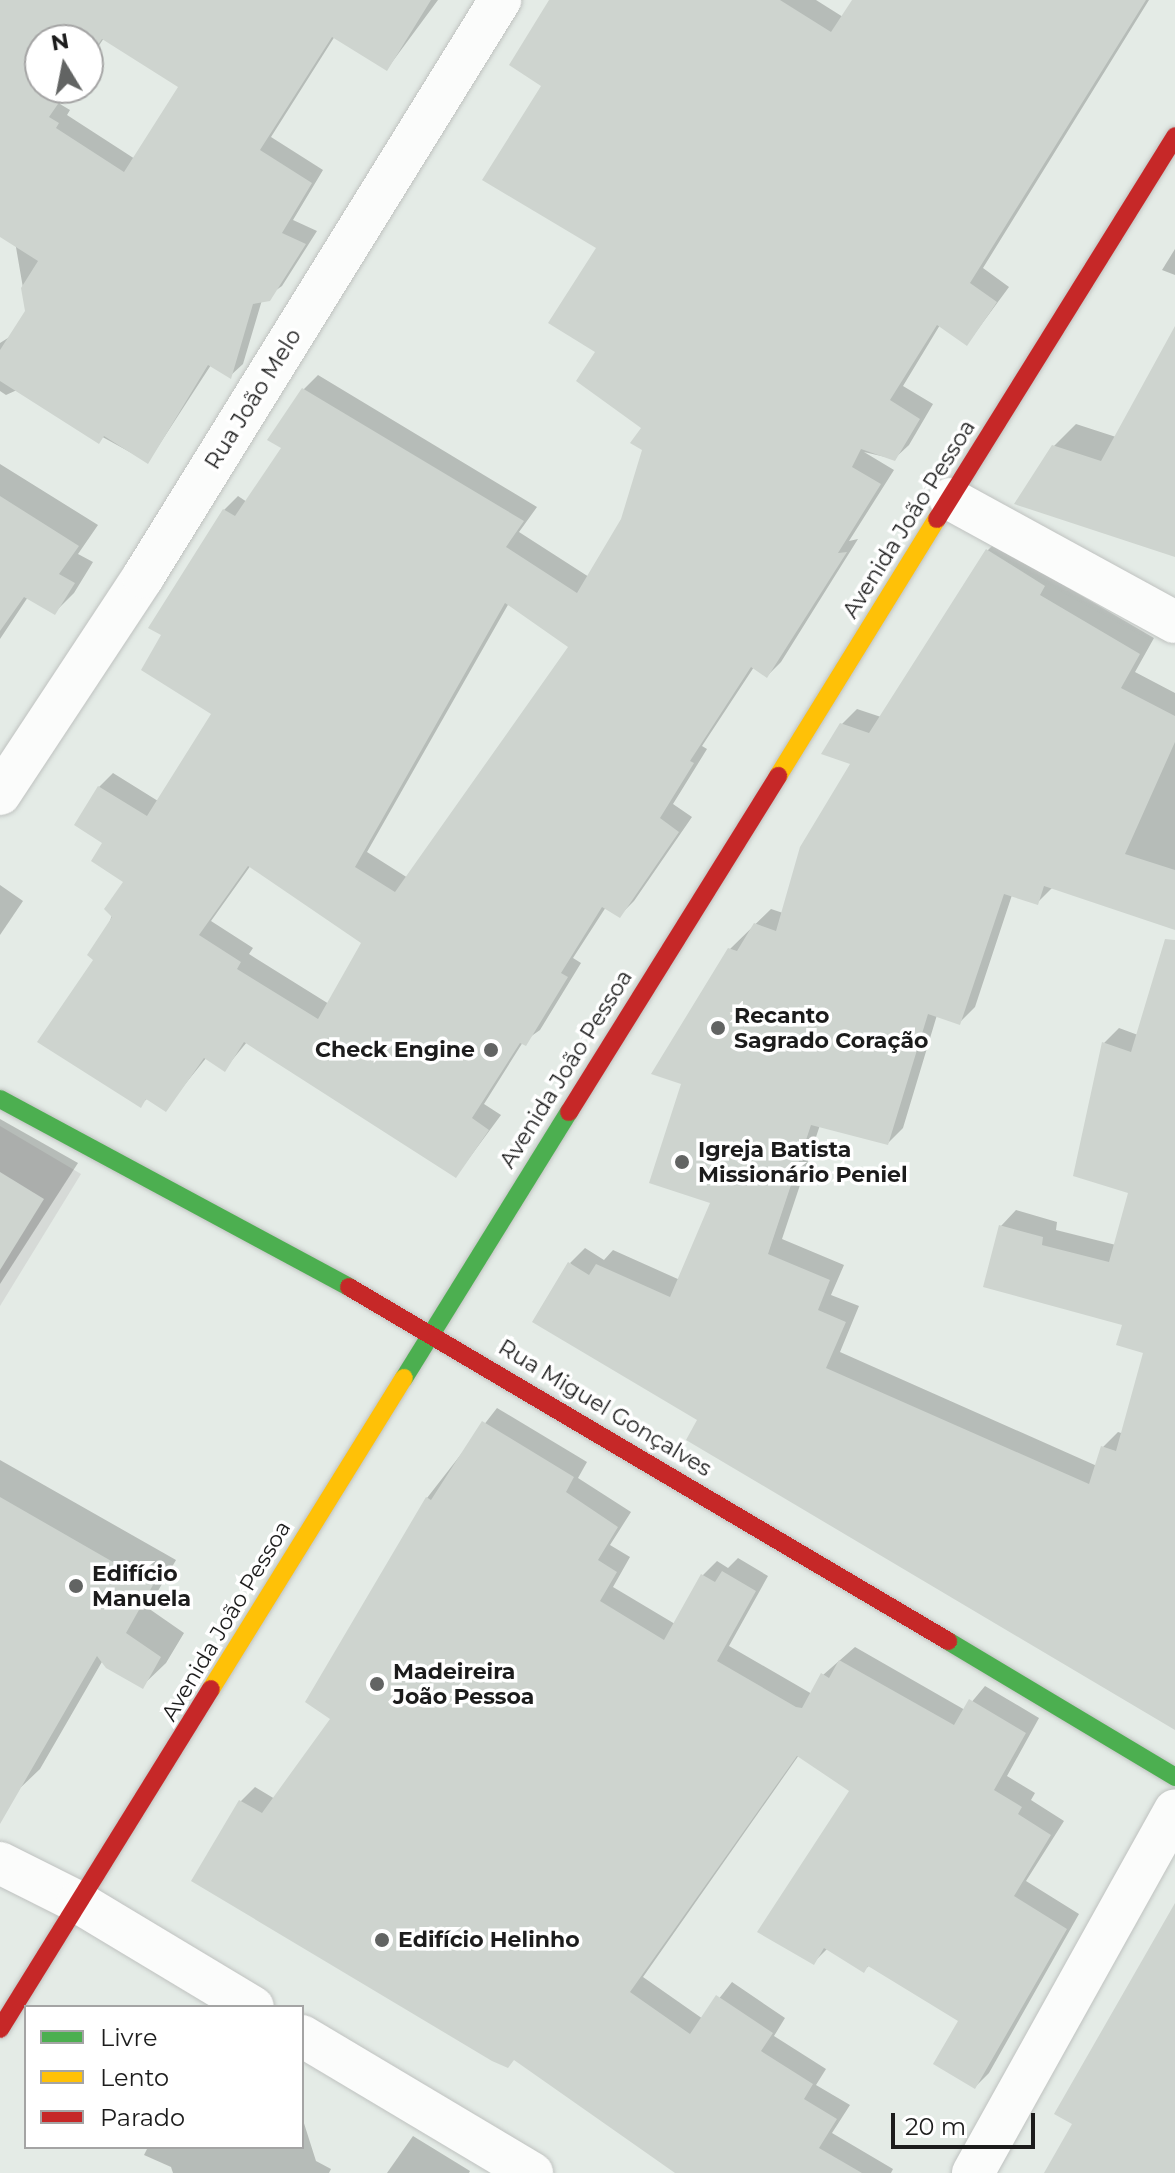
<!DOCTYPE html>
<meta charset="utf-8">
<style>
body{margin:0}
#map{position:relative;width:1175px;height:2173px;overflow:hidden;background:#e4ebe6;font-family:Montserrat,sans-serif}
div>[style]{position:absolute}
.residential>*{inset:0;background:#d6dad7}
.shadow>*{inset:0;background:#0003}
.building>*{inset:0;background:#ced4cf}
.roads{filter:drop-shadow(0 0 2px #bfc2c0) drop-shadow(0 0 2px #bfc2c0)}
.street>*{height:42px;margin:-21px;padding:0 21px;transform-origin:21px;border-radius:21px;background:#fbfcfb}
.fast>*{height:18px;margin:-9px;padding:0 9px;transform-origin:9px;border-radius:9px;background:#4caf50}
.slow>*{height:18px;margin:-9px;padding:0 9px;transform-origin:9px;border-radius:9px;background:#ffc107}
.jam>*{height:18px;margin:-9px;padding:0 9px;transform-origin:9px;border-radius:9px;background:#c62828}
.dots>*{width:22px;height:22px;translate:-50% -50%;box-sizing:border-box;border:4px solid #fff;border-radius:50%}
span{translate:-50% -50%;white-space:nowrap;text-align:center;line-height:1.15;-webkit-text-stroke:7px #fff;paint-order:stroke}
.street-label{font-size:22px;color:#1c1c1c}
.poi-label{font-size:22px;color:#1c1c1c;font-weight:700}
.left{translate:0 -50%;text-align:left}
.right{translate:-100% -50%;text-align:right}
.legend{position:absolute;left:24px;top:2005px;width:280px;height:144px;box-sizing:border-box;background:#fff;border:2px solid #a4a4a4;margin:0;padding:10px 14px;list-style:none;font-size:24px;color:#1c1c1c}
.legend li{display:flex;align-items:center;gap:16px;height:40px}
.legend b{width:40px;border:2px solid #a4a4a4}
.north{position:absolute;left:24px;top:24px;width:80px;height:80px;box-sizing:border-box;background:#fff;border:2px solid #a4a4a4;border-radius:50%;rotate:350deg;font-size:22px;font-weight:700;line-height:32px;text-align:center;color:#1c1c1c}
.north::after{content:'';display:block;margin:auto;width:28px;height:36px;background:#626463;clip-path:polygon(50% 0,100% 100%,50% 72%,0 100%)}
.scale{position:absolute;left:891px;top:2113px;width:144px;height:36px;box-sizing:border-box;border:4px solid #1c1c1c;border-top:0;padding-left:10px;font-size:24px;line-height:28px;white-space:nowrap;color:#1c1c1c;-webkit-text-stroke:6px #fff;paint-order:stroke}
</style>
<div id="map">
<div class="residential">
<div style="clip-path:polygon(0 1126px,81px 1174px,0 1306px)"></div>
</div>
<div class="shadow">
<div style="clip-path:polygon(evenodd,0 0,438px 0,387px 69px,335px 36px,271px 137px,323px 170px,293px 220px,317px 231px,282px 286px,262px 300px,243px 364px,230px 376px,211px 365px,148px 462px,17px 390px,6px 395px,0 391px,0 343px,11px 336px,27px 311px,8px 201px,0 214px,0 0,104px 38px,181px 87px,135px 159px,67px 115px,70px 110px,60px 104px,71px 88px,40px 88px,40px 40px,88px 40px,88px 62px,104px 38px)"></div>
<div style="clip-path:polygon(evenodd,551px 0,816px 0,843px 17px,854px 0,1149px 0,983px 268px,1009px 287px,967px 344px,940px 325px,903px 386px,933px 404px,909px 445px,894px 459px,864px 452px,894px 470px,849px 541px,858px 539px,781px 662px,767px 676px,754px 667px,702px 746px,707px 749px,673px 804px,692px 817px,634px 901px,620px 915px,606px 907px,573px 958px,581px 963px,540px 1030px,523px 1042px,484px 1104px,501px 1115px,456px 1176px,247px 1042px,224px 1070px,207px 1057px,165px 1109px,148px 1098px,140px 1105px,95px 960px,125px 881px,104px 843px,99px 787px,113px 773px,158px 801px,214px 713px,164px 634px,151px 627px,224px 510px,238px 496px,247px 502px,283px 447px,304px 389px,318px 375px,537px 507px,519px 532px,589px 577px,623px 520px,644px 449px,644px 427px,598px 352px,599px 248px,543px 85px,551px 0,509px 603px,571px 646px,408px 878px,367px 852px,509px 603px,551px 0,251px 865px,364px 943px,329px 1004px,249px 954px,253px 948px,211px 921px,251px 865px)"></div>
<div style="clip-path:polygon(1175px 249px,1175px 275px,1162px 270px)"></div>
<div style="clip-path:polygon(1175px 334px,1175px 551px,1054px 446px,1076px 424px,1116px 437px)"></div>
<div style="clip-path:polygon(0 464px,98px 525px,78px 554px,93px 562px,74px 593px,54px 613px,28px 597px,0 639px)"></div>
<div style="clip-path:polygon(1003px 535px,1053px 579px,1154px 638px,1135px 672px,1175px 693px,1175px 926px,1053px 887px,1037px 903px,1012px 895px,975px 1007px,959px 1023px,937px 1015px,903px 1128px,888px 1143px,820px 1125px,782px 1239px,844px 1265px,831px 1295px,859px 1306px,840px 1352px,1097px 1466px,1103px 1447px,1118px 1432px,1175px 1450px,1175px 1712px,700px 1419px,570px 1263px,585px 1248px,604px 1260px,613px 1250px,680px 1280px,713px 1202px,730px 949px,771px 909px,783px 913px,853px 763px,841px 725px,857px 709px,881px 717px,988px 550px)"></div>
<div style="clip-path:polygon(0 885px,23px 901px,0 935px)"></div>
<div style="clip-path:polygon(1175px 992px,1175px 1396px,1124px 1323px,1001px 1226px,1016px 1210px,1057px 1222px,1056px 1230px,1116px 1245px,1130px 1192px,1104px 1043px,1119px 1028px,1138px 1035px)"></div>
<div style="clip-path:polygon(0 1119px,78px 1163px,0 1284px)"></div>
<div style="clip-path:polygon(497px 1408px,587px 1462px,578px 1478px,631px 1512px,610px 1545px,630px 1557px,613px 1587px,675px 1624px,703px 1575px,717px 1561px,728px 1568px,738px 1558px,768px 1576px,729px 1646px,812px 1694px,823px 1675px,855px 1647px,965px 1710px,985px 1686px,1039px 1718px,1007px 1776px,1035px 1793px,1031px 1800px,1064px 1821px,1026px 1881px,1079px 1914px,989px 2073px,975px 2087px,961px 2020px,870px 1965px,864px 1970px,828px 1948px,814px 1962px,851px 1791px,799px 1755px,643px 1977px,703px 2019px,732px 1982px,785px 2018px,774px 2036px,826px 2069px,816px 2085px,850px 2105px,832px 2133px,893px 2169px,891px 2173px,692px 2173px,514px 2059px,193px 1880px,241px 1801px,255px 1787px,275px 1799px,333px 1719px,427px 1498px)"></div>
<div style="clip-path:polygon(0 1460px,176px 1560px,148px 1608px,184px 1633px,166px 1663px,142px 1686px,103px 1660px,40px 1769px,16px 1792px,0 1783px)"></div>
<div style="clip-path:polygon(302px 2117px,316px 2161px,331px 2169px,329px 2173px,173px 2173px,171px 2167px,144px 2155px,148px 2147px,302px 2147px)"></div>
<div style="clip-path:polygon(413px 2136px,470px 2171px,469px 2173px,387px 2173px)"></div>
</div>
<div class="building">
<div style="clip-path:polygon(evenodd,0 0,431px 0,387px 71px,332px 37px,260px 150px,312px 183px,282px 233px,306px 244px,270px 301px,253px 304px,231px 379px,208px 365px,148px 464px,104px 436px,99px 444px,0 381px,0 350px,25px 311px,21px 288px,38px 261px,0 237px,0 0,102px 39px,178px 87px,124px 172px,56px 128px,59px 123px,49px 117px,69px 88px,40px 88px,40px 40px,88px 40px,88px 59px,102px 39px)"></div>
<div style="clip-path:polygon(evenodd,549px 0,780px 0,831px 32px,852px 0,1146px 0,970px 283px,997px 302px,967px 346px,937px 325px,890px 400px,920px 419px,895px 461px,861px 449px,852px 467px,881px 484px,838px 553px,847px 552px,767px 678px,751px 667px,690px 761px,694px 763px,660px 818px,679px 832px,620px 918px,602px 907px,561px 973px,568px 977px,526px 1046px,520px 1043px,472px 1118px,489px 1130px,456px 1178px,244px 1042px,225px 1072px,204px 1058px,166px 1112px,146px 1099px,141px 1108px,37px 1042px,93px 960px,87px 955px,112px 917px,104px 909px,123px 882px,91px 861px,102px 843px,74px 825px,98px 786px,147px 816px,211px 714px,141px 670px,161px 635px,148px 628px,223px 509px,235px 516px,281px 448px,267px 440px,302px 388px,524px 521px,506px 547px,577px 593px,621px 519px,642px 450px,630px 443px,641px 428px,576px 381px,595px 352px,548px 323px,596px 248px,482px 180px,541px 86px,509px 65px,549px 0,505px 603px,568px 647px,395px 892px,355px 867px,505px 603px,549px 0,248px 866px,361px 943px,318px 1019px,237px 969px,241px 962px,199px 935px,248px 866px)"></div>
<div style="clip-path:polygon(1175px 326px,1175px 557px,1014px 504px,1052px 445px,1101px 461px)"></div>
<div style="clip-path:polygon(0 496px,79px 546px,59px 574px,75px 583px,55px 615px,24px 597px,0 631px)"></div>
<div style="clip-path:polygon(986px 549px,1045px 586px,1040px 595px,1140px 654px,1121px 688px,1175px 716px,1175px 742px,1125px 854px,1175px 870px,1175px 930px,1044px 886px,1038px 905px,1004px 894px,960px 1025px,928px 1014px,888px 1145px,811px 1125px,768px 1254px,830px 1280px,818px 1310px,846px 1322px,826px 1368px,1089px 1484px,1101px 1446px,1116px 1451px,1143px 1353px,1116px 1345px,1122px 1325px,983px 1287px,999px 1225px,1043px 1237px,1042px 1245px,1109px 1262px,1128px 1193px,1073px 1176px,1102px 1042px,1131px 1052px,1165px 939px,1175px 940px,1175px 1730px,686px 1440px,697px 1420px,532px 1322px,568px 1262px,589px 1275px,596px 1264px,670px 1297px,710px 1203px,649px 1183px,681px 1084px,651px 1074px,728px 948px,737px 951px,754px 923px,776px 931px,800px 847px,850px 764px,821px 754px,840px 723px,869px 733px)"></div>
<div style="clip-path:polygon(0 1172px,44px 1199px,0 1270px)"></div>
<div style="clip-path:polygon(482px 1421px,574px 1477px,566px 1492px,618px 1527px,598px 1560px,617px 1572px,600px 1601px,664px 1640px,701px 1574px,715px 1582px,722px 1571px,756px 1591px,717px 1661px,796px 1707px,802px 1708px,821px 1673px,829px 1678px,839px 1660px,954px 1725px,969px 1699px,1026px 1733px,994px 1790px,1022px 1807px,1018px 1814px,1051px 1835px,1014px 1896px,1067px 1929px,975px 2089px,933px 2064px,958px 2021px,868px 1966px,864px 1973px,824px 1948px,814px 1965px,757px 1932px,849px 1791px,797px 1756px,630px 1992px,690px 2034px,716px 1995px,773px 2033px,761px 2051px,813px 2084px,804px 2099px,837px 2119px,819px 2148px,862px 2173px,675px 2173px,514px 2060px,508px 2068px,492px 2061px,191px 1881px,239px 1800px,262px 1813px,330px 1719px,305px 1702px,426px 1497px,431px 1500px)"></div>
<div style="clip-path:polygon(0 1497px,153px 1585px,126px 1633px,161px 1657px,143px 1689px,106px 1668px,97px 1656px,0 1824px)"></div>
<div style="clip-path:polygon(1175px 1903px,1175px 2173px,1044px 2173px,1072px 2124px,1054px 2114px)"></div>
</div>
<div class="roads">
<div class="street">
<div style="left:950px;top:499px;width:256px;rotate:28.7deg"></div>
<div style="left:0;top:794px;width:260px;rotate:-56.6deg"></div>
<div style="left:143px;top:577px;width:679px;rotate:-58.25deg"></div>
<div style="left:0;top:1863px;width:87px;rotate:26.6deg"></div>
<div style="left:78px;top:1902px;width:204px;rotate:31deg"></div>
<div style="left:302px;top:2036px;width:268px;rotate:30.8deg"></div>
<div style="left:973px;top:2173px;width:415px;rotate:-60.9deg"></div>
</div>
<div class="fast">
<div style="left:0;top:1099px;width:396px;rotate:28.3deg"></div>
<div style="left:404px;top:1378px;width:313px;rotate:-58.2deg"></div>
<div style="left:948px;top:1641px;width:265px;rotate:30.9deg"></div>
</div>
<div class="slow">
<div style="left:778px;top:776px;width:302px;rotate:-58.3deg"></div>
<div style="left:211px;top:1689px;width:366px;rotate:-58.2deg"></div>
</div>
<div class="jam">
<div style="left:937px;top:519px;width:451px;rotate:-58.1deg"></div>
<div style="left:569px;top:1112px;width:396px;rotate:-58.1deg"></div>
<div style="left:349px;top:1287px;width:696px;rotate:30.58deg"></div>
<div style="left:0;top:2029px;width:400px;rotate:-58.2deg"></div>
</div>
</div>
<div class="dots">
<div style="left:718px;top:1028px;background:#626463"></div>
<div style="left:491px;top:1050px;background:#626463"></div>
<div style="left:682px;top:1162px;background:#626463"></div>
<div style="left:76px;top:1586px;background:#626463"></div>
<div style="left:377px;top:1684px;background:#626463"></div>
<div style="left:382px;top:1940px;background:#626463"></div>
</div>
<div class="street-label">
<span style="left:253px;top:399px;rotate:-58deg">Rua João Melo</span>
<span style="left:909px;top:519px;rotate:-58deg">Avenida João Pessoa</span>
<span style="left:566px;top:1069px;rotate:-58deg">Avenida João Pessoa</span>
<span style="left:605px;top:1408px;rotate:31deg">Rua Miguel Gonçalves</span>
<span style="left:226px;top:1621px;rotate:-59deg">Avenida João Pessoa</span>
</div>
<div class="poi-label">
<span class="left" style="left:734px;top:1028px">Recanto<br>Sagrado Coração</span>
<span class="right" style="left:475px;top:1050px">Check Engine</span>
<span class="left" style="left:698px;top:1162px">Igreja Batista<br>Missionário Peniel</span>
<span class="left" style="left:92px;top:1586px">Edifício<br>Manuela</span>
<span class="left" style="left:393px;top:1684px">Madeireira<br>João Pessoa</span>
<span class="left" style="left:398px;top:1940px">Edifício Helinho</span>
</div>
<ul class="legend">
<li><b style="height:10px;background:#4caf50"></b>Livre</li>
<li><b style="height:10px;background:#ffc107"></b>Lento</li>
<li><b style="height:10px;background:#c62828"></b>Parado</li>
</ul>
<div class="north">N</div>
<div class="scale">20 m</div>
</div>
